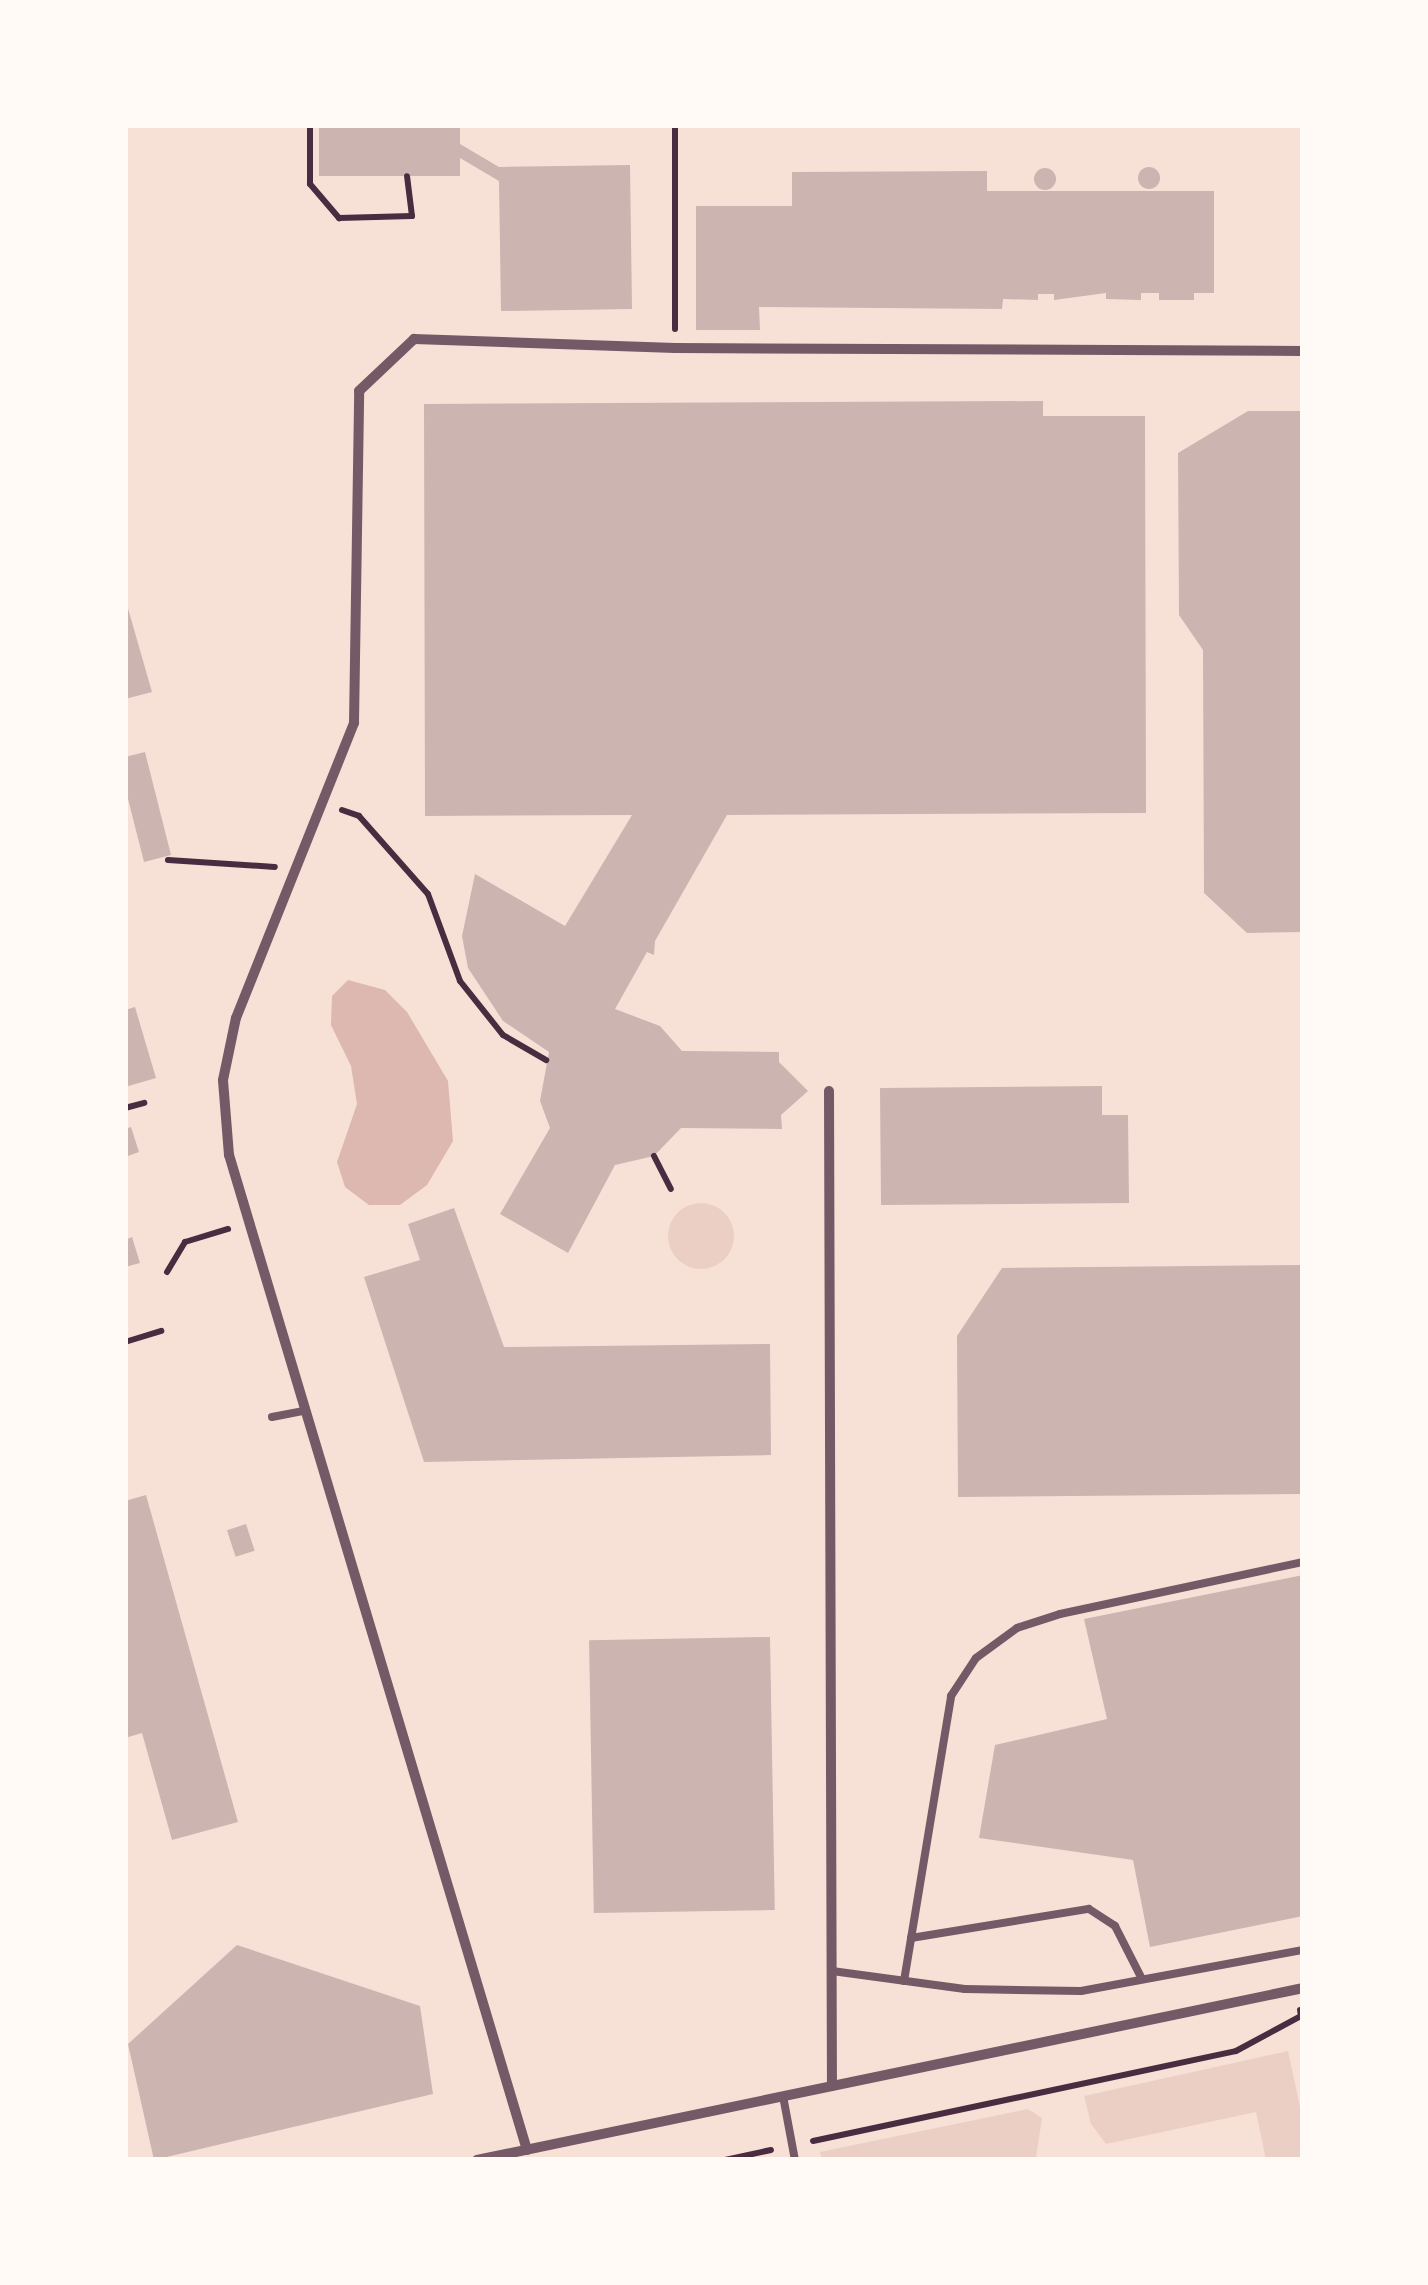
<!DOCTYPE html>
<style>
body{margin:0}
#map{position:relative;width:1428px;height:2285px;overflow:hidden;background:#f7e1d7;font-family:"Space Grotesk",sans-serif}
div>[style]{position:absolute}
.green>*{inset:0;background:#ebcfc5}
.round{border-radius:50%}
.water>*{inset:0;background:#dcb8b0}
.building>*{inset:0;background:#ccb4b1;transform-origin:0 0}
.path>*{height:6px;margin:-3px;padding:0 3px;transform-origin:3px;border-radius:3px;background:#4a2c40}
.service>*{height:8px;margin:-4px;padding:0 4px;transform-origin:4px;border-radius:4px;background:#755966}
.minor>*{height:10px;margin:-5px;padding:0 5px;transform-origin:5px;border-radius:5px;background:#755966}
span{translate:-50% -50%;white-space:nowrap;text-align:center;line-height:1.15;-webkit-text-stroke:10px #fffaf5;paint-order:stroke}
.frame{position:absolute;inset:0;border:128px solid #fffaf5;pointer-events:none}
</style>
<div id="map">
<div class="green">
<div class="round" style="left:668px;top:1203px;width:66px;height:66px"></div>
<div style="clip-path:polygon(1288px 2051px,1303px 2121px,1303px 2160px,1266px 2160px,1256px 2112px,1106px 2144px,1091px 2124px,1084px 2096px)"></div>
<div style="clip-path:polygon(1028px 2109px,1042px 2118px,1036px 2158px,822px 2160px,820px 2152px)"></div>
</div>
<div class="water">
<div style="clip-path:polygon(348px 980px,385px 990px,407px 1012px,448px 1081px,453px 1141px,427px 1185px,400px 1205px,369px 1205px,345px 1187px,337px 1162px,357px 1104px,351px 1066px,331px 1025px,332px 996px)"></div>
</div>
<div class="building">
<div style="clip-path:polygon(319px 125px,460px 125px,460px 144px,499px 167px,630px 165px,632px 309px,501px 311px,499px 181px,460px 158px,460px 176px,319px 176px)"></div>
<div class="round" style="left:1138px;top:167px;width:22px;height:22px"></div>
<div class="round" style="left:1034px;top:168px;width:22px;height:22px"></div>
<div style="clip-path:polygon(987px 171px,987px 191px,1214px 191px,1214px 293px,1194px 293px,1194px 300px,1159px 300px,1159px 293px,1141px 293px,1141px 300px,1106px 299px,1106px 293px,1054px 300px,1054px 294px,1038px 294px,1038px 300px,1003px 299px,1002px 309px,759px 307px,760px 330px,696px 330px,696px 206px,792px 206px,792px 172px)"></div>
<div style="clip-path:polygon(1043px 401px,1043px 416px,1145px 416px,1146px 813px,727px 815px,655px 941px,654px 955px,647px 952px,615px 1009px,660px 1026px,682px 1051px,779px 1052px,779px 1062px,808px 1091px,781px 1115px,782px 1129px,681px 1128px,654px 1156px,615px 1165px,568px 1253px,500px 1214px,550px 1128px,540px 1101px,549px 1052px,503px 1021px,468px 968px,462px 936px,475px 874px,565px 926px,632px 815px,425px 816px,424px 404px)"></div>
<div style="clip-path:polygon(1248px 411px,1303px 411px,1303px 932px,1247px 933px,1204px 893px,1203px 650px,1179px 615px,1178px 453px)"></div>
<div style="clip-path:polygon(125px 598px,152px 692px,125px 699px)"></div>
<div style="clip-path:polygon(145px 752px,171px 855px,144px 862px,125px 787px,125px 757px)"></div>
<div style="clip-path:polygon(135px 1007px,156px 1078px,125px 1087px,125px 1010px)"></div>
<div style="clip-path:polygon(1102px 1086px,1102px 1115px,1128px 1115px,1129px 1203px,881px 1205px,880px 1088px)"></div>
<div style="clip-path:polygon(131px 1127px,139px 1152px,125px 1157px,125px 1129px)"></div>
<div style="clip-path:polygon(454px 1208px,504px 1347px,770px 1344px,771px 1455px,424px 1462px,364px 1277px,420px 1260px,408px 1224px)"></div>
<div style="clip-path:polygon(132px 1237px,140px 1263px,125px 1267px,125px 1240px)"></div>
<div style="clip-path:polygon(1303px 1265px,1303px 1494px,958px 1497px,957px 1336px,1002px 1268px)"></div>
<div style="clip-path:polygon(146px 1495px,238px 1822px,172px 1840px,142px 1733px,125px 1738px,125px 1501px)"></div>
<div style="left:246px;top:1524px;width:28px;height:20px;rotate:72deg"></div>
<div style="clip-path:polygon(1303px 1575px,1303px 1916px,1150px 1947px,1133px 1860px,979px 1838px,995px 1745px,1107px 1719px,1084px 1619px)"></div>
<div style="left:770px;top:1637px;width:273px;height:181px;rotate:89deg"></div>
<div style="clip-path:polygon(237px 1945px,420px 2006px,433px 2094px,154px 2160px,128px 2044px)"></div>
</div>
<div class="path">
<div style="left:310px;top:125px;width:59px;rotate:90deg"></div>
<div style="left:310px;top:184px;width:45px;rotate:49.5deg"></div>
<div style="left:339px;top:218px;width:73px;rotate:-1.6deg"></div>
<div style="left:412px;top:216px;width:40px;rotate:-97.1deg"></div>
<div style="left:675px;top:329px;width:204px;rotate:-90deg"></div>
<div style="left:342px;top:810px;width:18px;rotate:19deg"></div>
<div style="left:359px;top:816px;width:104px;rotate:48.5deg"></div>
<div style="left:428px;top:894px;width:93px;rotate:69.8deg"></div>
<div style="left:460px;top:981px;width:69px;rotate:51.5deg"></div>
<div style="left:503px;top:1035px;width:50px;rotate:30.2deg"></div>
<div style="left:168px;top:860px;width:107px;rotate:3.7deg"></div>
<div style="left:125px;top:1108px;width:20px;rotate:-15deg"></div>
<div style="left:654px;top:1156px;width:37px;rotate:63deg"></div>
<div style="left:167px;top:1272px;width:35px;rotate:-59deg"></div>
<div style="left:185px;top:1242px;width:45px;rotate:-16.8deg"></div>
<div style="left:125px;top:1342px;width:38px;rotate:-17deg"></div>
<div style="left:813px;top:2141px;width:432px;rotate:-12deg"></div>
<div style="left:1236px;top:2051px;width:74px;rotate:-28.3deg"></div>
<div style="left:1301px;top:2016px;width:6px;rotate:-99deg"></div>
<div style="left:725px;top:2160px;width:47px;rotate:-12.3deg"></div>
</div>
<div class="service">
<div style="left:272px;top:1417px;width:31px;rotate:-11deg"></div>
<div style="left:911px;top:1938px;width:180px;rotate:-9.3deg"></div>
<div style="left:1089px;top:1909px;width:31px;rotate:33deg"></div>
<div style="left:1115px;top:1926px;width:59px;rotate:63deg"></div>
<div style="left:832px;top:1971px;width:134px;rotate:7.7deg"></div>
<div style="left:965px;top:1989px;width:116px;rotate:1deg"></div>
<div style="left:1081px;top:1991px;width:226px;rotate:-10.5deg"></div>
<div style="left:904px;top:1981px;width:289px;rotate:-80.6deg"></div>
<div style="left:951px;top:1696px;width:45px;rotate:-56.7deg"></div>
<div style="left:976px;top:1658px;width:51px;rotate:-36.2deg"></div>
<div style="left:1017px;top:1628px;width:45px;rotate:-18deg"></div>
<div style="left:1060px;top:1614px;width:249px;rotate:-12.1deg"></div>
<div style="left:783px;top:2096px;width:65px;rotate:79.4deg"></div>
</div>
<div class="minor">
<div style="left:829px;top:1091px;width:995px;rotate:89.83deg"></div>
<div style="left:527px;top:2150px;width:1039px;rotate:-106.67deg"></div>
<div style="left:229px;top:1155px;width:75px;rotate:-94.6deg"></div>
<div style="left:223px;top:1080px;width:63px;rotate:-78.2deg"></div>
<div style="left:236px;top:1018px;width:318px;rotate:-68.2deg"></div>
<div style="left:354px;top:723px;width:332px;rotate:-89.1deg"></div>
<div style="left:359px;top:391px;width:76px;rotate:-43.4deg"></div>
<div style="left:414px;top:339px;width:261px;rotate:2deg"></div>
<div style="left:675px;top:348px;width:628px;rotate:0.27deg"></div>
<div style="left:477px;top:2160px;width:844px;rotate:-11.76deg"></div>
</div>
<div class="frame"></div>
</div>
